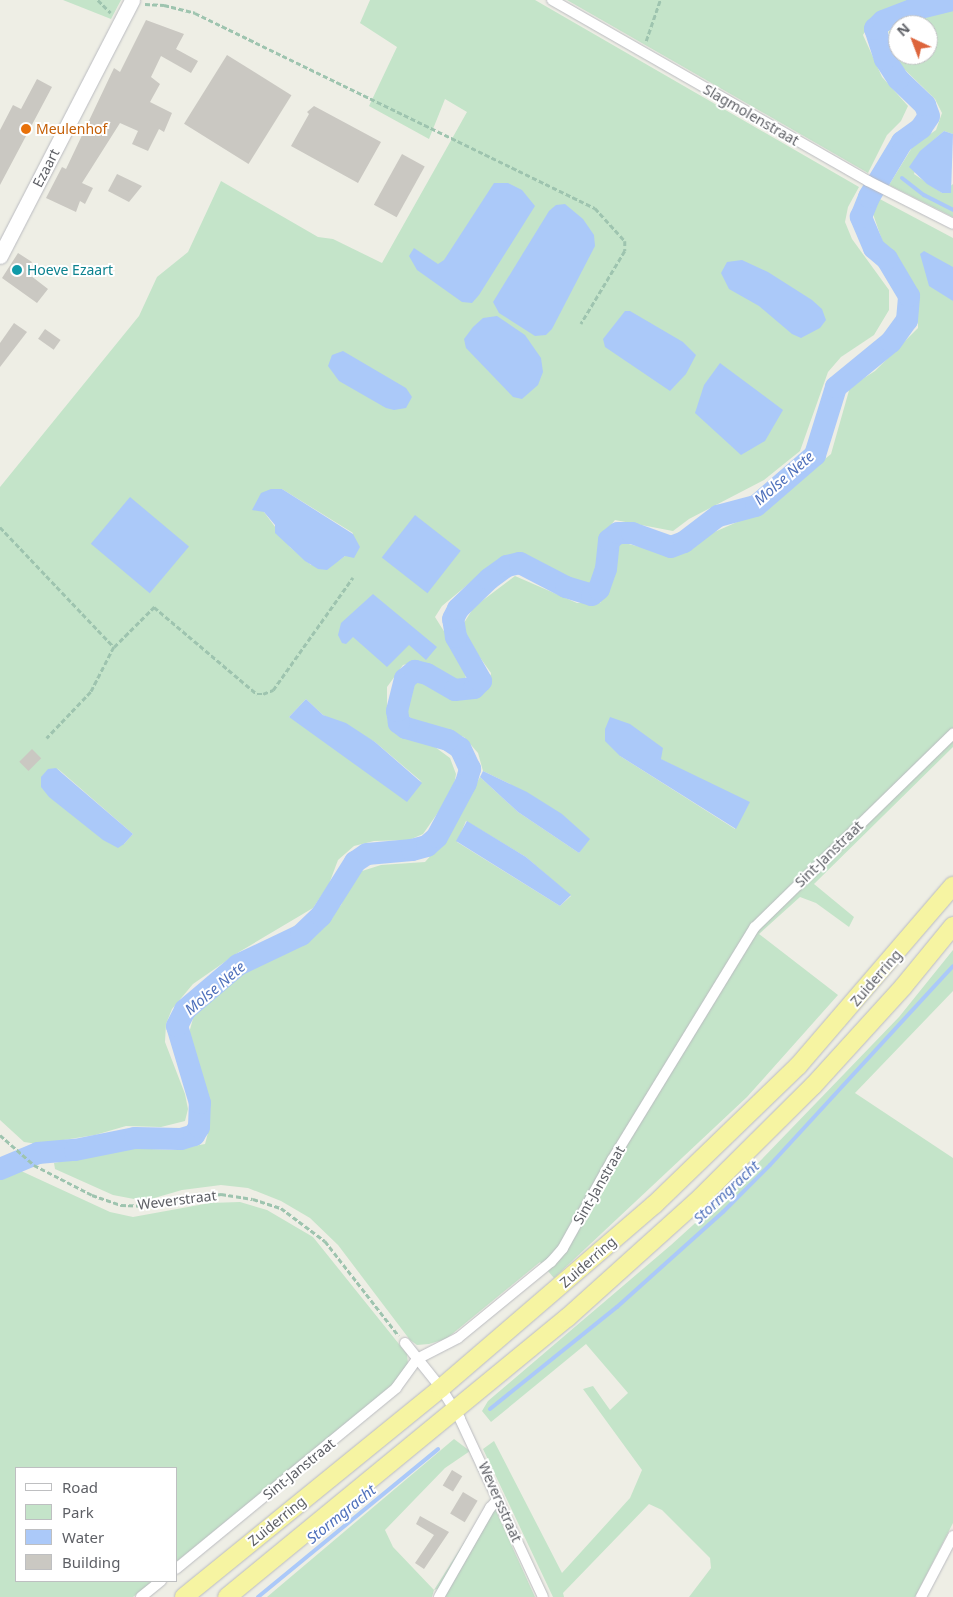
<!DOCTYPE html>
<style>
body{margin:0}
#map{position:relative;width:953px;height:1597px;overflow:hidden;background:#eeeee5;font-family:"Noto Sans",sans-serif}
div>[style]{position:absolute}
.green>*{inset:0;background:#c4e4c9}
.water>*{inset:0;background:#abc9f9;transform-origin:0 0}
.stream>*{height:4px;margin:-2px;padding:0 2px;transform-origin:2px;border-radius:2px;background:#abc9f9}
.river>*{height:22px;margin:-11px;padding:0 11px;transform-origin:11px;border-radius:11px;background:#abc9f9}
.building>*{inset:0;background:#cac8c2;transform-origin:0 0}
.path>*{height:2.5px;margin-top:-1.25px;transform-origin:0;background:repeating-linear-gradient(90deg,#9ec4af 0 5px,transparent 0 7.5px)}
.roads{filter:drop-shadow(0 0 1px #babbc0) drop-shadow(0 0 1px #babbc0)}
.minor>*{height:10px;margin:-5px;padding:0 5px;transform-origin:5px;border-radius:5px;background:#fff}
.secondary>*{height:15px;margin:-7.5px;padding:0 7.5px;transform-origin:7.5px;border-radius:7.5px;background:#fff}
.trunk>*{height:18px;margin:-9px;padding:0 9px;transform-origin:9px;border-radius:9px;background:#f6f4a2}
.dots>*{width:14px;height:14px;translate:-50% -50%;box-sizing:border-box;border:2px solid #fff;border-radius:50%}
span{translate:-50% -50%;white-space:nowrap;text-align:center;line-height:1.15;-webkit-text-stroke:4px #fff;paint-order:stroke}
.street-label{font-size:14px;color:#5d5f65}
.food-label{font-size:14px;color:#c56008}
.left{translate:0 -50%;text-align:left}
.culture-label{font-size:14px;color:#0d838f}
.water-label{font-size:15px;color:#4e70bb;font-style:italic}
.legend{position:absolute;left:15px;top:1467px;width:162px;height:115px;box-sizing:border-box;background:#fff;border:1px solid #bebfc1;margin:0;padding:6px 9px;list-style:none;font-size:15px;color:#5d5f65}
.legend li{display:flex;align-items:center;gap:10px;height:25px}
.legend b{width:25px;border:1px solid #bebfc1}
.north{position:absolute;left:888px;top:15px;width:50px;height:50px;box-sizing:border-box;background:#fff;border:1px solid #bebfc1;border-radius:50%;rotate:317deg;font-size:14px;font-weight:700;line-height:20px;text-align:center;color:#5d5f65}
.north::after{content:'';display:block;margin:auto;width:18px;height:22px;background:#dd653c;clip-path:polygon(50% 0,100% 100%,50% 72%,0 100%)}
</style>
<div id="map">
<div class="green">
<div style="clip-path:polygon(63px 0,121px 0,111px 19px)"></div>
<div style="clip-path:polygon(evenodd,370px 0,535px 0,859px 187px,848px 207px,845px 222px,852px 239px,889px 290px,889px 310px,874px 335px,841px 357px,828px 372px,800px 451px,764px 480px,689px 519px,673px 531px,615px 520px,609px 527px,598px 572px,588px 588px,582px 589px,528px 557px,516px 555px,503px 558px,490px 566px,442px 606px,435px 617px,457px 652px,466px 673px,465px 682px,456px 683px,426px 666px,411px 663px,403px 665px,387px 687px,387px 711px,393px 732px,435px 747px,450px 758px,456px 774px,453px 791px,423px 834px,409px 840px,374px 841px,354px 846px,338px 860px,329px 884px,313px 908px,239px 952px,193px 984px,172px 1009px,166px 1024px,165px 1042px,185px 1094px,188px 1109px,185px 1121px,161px 1127px,126px 1126px,95px 1135px,38px 1144px,24px 1142px,0 1120px,0 487px,139px 316px,157px 277px,188px 252px,221px 181px,318px 237px,333px 239px,382px 263px,467px 112px,445px 99px,429px 139px,369px 106px,397px 47px,360px 23px,370px 0,282px 489px,353px 533px,345px 556px,338px 561px,311px 565px,290px 547px,264px 512px,282px 489px,370px 0,306px 699px,323px 715px,375px 742px,422px 782px,289px 717px,306px 699px,370px 0,57px 768px,133px 834px,124px 844px,57px 768px)"></div>
<div style="clip-path:polygon(567px 0,925px 0,884px 10px,872px 20px,863px 35px,882px 77px,908px 106px,901px 121px,887px 135px,868px 173px)"></div>
<div style="clip-path:polygon(953px 9px,953px 134px,944px 131px,921px 151px,914px 174px,942px 193px,953px 184px,953px 217px,889px 185px,913px 146px,936px 130px,942px 113px,935px 99px,899px 64px,888px 38px,889px 31px,898px 27px,898px 55px,928px 55px,928px 25px,901px 25px)"></div>
<div style="clip-path:polygon(evenodd,876px 197px,953px 238px,953px 747px,814px 884px,854px 917px,849px 927px,816px 903px,800px 897px,759px 934px,838px 995px,747px 1097px,554px 1278px,540px 1262px,446px 1339px,429px 1344px,417px 1345px,410px 1340px,338px 1245px,310px 1218px,281px 1201px,248px 1188px,221px 1185px,182px 1190px,151px 1199px,134px 1199px,113px 1195px,55px 1169px,54px 1163px,130px 1148px,172px 1150px,205px 1144px,209px 1129px,209px 1110px,189px 1033px,194px 1015px,243px 972px,308px 939px,341px 905px,350px 884px,362px 871px,381px 865px,425px 862px,445px 840px,480px 777px,518px 812px,579px 853px,582px 848px,510px 784px,483px 771px,478px 753px,464px 737px,413px 720px,405px 713px,408px 687px,413px 682px,422px 682px,452px 699px,482px 694px,489px 685px,491px 673px,469px 642px,462px 626px,474px 607px,515px 576px,577px 603px,600px 603px,611px 584px,615px 549px,621px 542px,675px 556px,684px 553px,710px 534px,762px 511px,831px 454px,850px 387px,875px 371px,918px 328px,918px 304px,914px 288px,882px 240px,872px 211px,871px 202px,876px 197px,620px 756px,660px 759px,749px 803px,735px 829px,620px 756px,876px 197px,466px 821px,526px 857px,571px 896px,560px 906px,457px 842px,466px 821px)"></div>
<div style="clip-path:polygon(953px 950px,953px 991px,855px 1093px,953px 1158px,953px 1523px,915px 1597px,689px 1597px,711px 1568px,710px 1558px,662px 1510px,649px 1504px,563px 1593px,564px 1597px,553px 1597px,483px 1449px,494px 1441px,562px 1573px,630px 1498px,642px 1470px,583px 1389px,593px 1386px,610px 1410px,628px 1393px,586px 1344px,491px 1422px,482px 1411px,488px 1401px,671px 1245px,736px 1186px,899px 1017px)"></div>
<div style="clip-path:polygon(19px 1170px,110px 1212px,133px 1217px,210px 1203px,240px 1202px,267px 1210px,313px 1237px,407px 1354px,408px 1364px,396px 1383px,176px 1562px,176px 1468px,16px 1468px,16px 1581px,153px 1581px,133px 1597px,0 1597px,0 1180px)"></div>
<div style="clip-path:polygon(454px 1439px,470px 1451px,445px 1468px,385px 1530px,393px 1547px,434px 1590px,491px 1500px,535px 1597px,444px 1597px,440px 1588px,434px 1590px,432px 1597px,267px 1597px)"></div>
</div>
<div class="water">
<div style="clip-path:polygon(944px 131px,953px 134px,951px 193px,942px 193px,927px 184px,909px 167px,920px 151px)"></div>
<div style="clip-path:polygon(494px 183px,508px 183px,522px 190px,535px 206px,479px 295px,472px 303px,462px 302px,417px 270px,409px 256px,414px 248px,438px 264px,444px 260px)"></div>
<div style="clip-path:polygon(565px 204px,583px 219px,594px 235px,595px 246px,552px 329px,546px 335px,535px 336px,499px 313px,493px 302px,549px 211px,556px 205px)"></div>
<div style="clip-path:polygon(924px 251px,953px 267px,953px 301px,929px 286px,920px 254px)"></div>
<div style="clip-path:polygon(742px 260px,768px 272px,812px 300px,822px 309px,826px 320px,820px 328px,801px 338px,792px 334px,759px 306px,729px 289px,721px 273px,727px 262px)"></div>
<div style="clip-path:polygon(625px 311px,630px 311px,683px 342px,696px 355px,686px 374px,670px 391px,605px 347px,603px 339px)"></div>
<div style="clip-path:polygon(497px 316px,525px 335px,541px 358px,543px 372px,538px 385px,522px 399px,513px 397px,466px 348px,464px 339px,473px 327px,483px 318px)"></div>
<div style="clip-path:polygon(343px 351px,406px 388px,412px 397px,406px 408px,394px 410px,386px 408px,339px 381px,328px 366px,332px 355px)"></div>
<div style="clip-path:polygon(720px 363px,783px 410px,765px 441px,741px 455px,695px 413px,704px 385px)"></div>
<div style="clip-path:polygon(271px 489px,282px 489px,353px 534px,360px 547px,354px 558px,345px 556px,327px 570px,318px 569px,305px 561px,275px 533px,275px 525px,264px 512px,252px 510px,261px 493px)"></div>
<div style="left:130px;top:497px;width:77px;height:61px;rotate:40deg"></div>
<div style="left:415px;top:515px;width:58px;height:54px;rotate:38deg"></div>
<div style="clip-path:polygon(373px 594px,437px 647px,426px 660px,409px 645px,387px 667px,353px 637px,346px 644px,342px 643px,338px 635px,341px 623px)"></div>
<div style="clip-path:polygon(306px 699px,323px 715px,346px 723px,375px 742px,422px 783px,407px 802px,289px 717px)"></div>
<div style="clip-path:polygon(610px 717px,630px 724px,663px 748px,661px 759px,750px 802px,736px 829px,620px 756px,605px 741px,605px 729px)"></div>
<div style="clip-path:polygon(56px 768px,133px 834px,124px 844px,118px 848px,103px 840px,49px 797px,41px 787px,41px 777px,48px 769px)"></div>
<div style="clip-path:polygon(483px 771px,527px 792px,562px 814px,590px 839px,579px 853px,518px 812px,480px 777px)"></div>
<div style="clip-path:polygon(467px 821px,526px 857px,571px 895px,560px 906px,456px 841px)"></div>
</div>
<div class="stream">
<div style="left:887px;top:168px;width:8px;rotate:30deg"></div>
<div style="left:902px;top:178px;width:28px;rotate:38deg"></div>
<div style="left:924px;top:195px;width:33px;rotate:27deg"></div>
<div style="left:490px;top:1409px;width:163px;rotate:-38.8deg"></div>
<div style="left:617px;top:1307px;width:142px;rotate:-41.9deg"></div>
<div style="left:723px;top:1212px;width:66px;rotate:-45deg"></div>
<div style="left:770px;top:1165px;width:270px;rotate:-47.4deg"></div>
<div style="left:258px;top:1597px;width:233px;rotate:-39.4deg"></div>
</div>
<div class="river">
<div style="left:0;top:1169px;width:41px;rotate:-22.8deg"></div>
<div style="left:38px;top:1153px;width:37px;rotate:-5deg"></div>
<div style="left:75px;top:1150px;width:61px;rotate:-11.3deg"></div>
<div style="left:135px;top:1138px;width:46px;rotate:1.2deg"></div>
<div style="left:181px;top:1139px;width:14px;rotate:-17deg"></div>
<div style="left:194px;top:1135px;width:9px;rotate:-58deg"></div>
<div style="left:199px;top:1127px;width:24px;rotate:-88deg"></div>
<div style="left:200px;top:1103px;width:80px;rotate:-106.6deg"></div>
<div style="left:177px;top:1026px;width:18px;rotate:-63deg"></div>
<div style="left:185px;top:1010px;width:70px;rotate:-40.3deg"></div>
<div style="left:238px;top:965px;width:70px;rotate:-25.5deg"></div>
<div style="left:301px;top:935px;width:28px;rotate:-44deg"></div>
<div style="left:321px;top:916px;width:64px;rotate:-57.8deg"></div>
<div style="left:355px;top:862px;width:14px;rotate:-34deg"></div>
<div style="left:367px;top:854px;width:45px;rotate:-5.1deg"></div>
<div style="left:412px;top:850px;width:16px;rotate:-15deg"></div>
<div style="left:427px;top:846px;width:13px;rotate:-42deg"></div>
<div style="left:437px;top:837px;width:61px;rotate:-61.8deg"></div>
<div style="left:466px;top:783px;width:15px;rotate:-74deg"></div>
<div style="left:470px;top:769px;width:23px;rotate:-115deg"></div>
<div style="left:460px;top:748px;width:14px;rotate:-146deg"></div>
<div style="left:448px;top:740px;width:44px;rotate:-164.1deg"></div>
<div style="left:406px;top:728px;width:9px;rotate:-144deg"></div>
<div style="left:399px;top:723px;width:12px;rotate:-99deg"></div>
<div style="left:397px;top:711px;width:33px;rotate:-76deg"></div>
<div style="left:405px;top:679px;width:13px;rotate:-39deg"></div>
<div style="left:415px;top:671px;width:12px;rotate:14deg"></div>
<div style="left:427px;top:674px;width:32px;rotate:30deg"></div>
<div style="left:455px;top:690px;width:19px;rotate:-6deg"></div>
<div style="left:474px;top:688px;width:10px;rotate:-45deg"></div>
<div style="left:481px;top:681px;width:51px;rotate:-119.6deg"></div>
<div style="left:456px;top:637px;width:18px;rotate:-99deg"></div>
<div style="left:453px;top:619px;width:11px;rotate:-63deg"></div>
<div style="left:458px;top:609px;width:43px;rotate:-44.1deg"></div>
<div style="left:489px;top:579px;width:22px;rotate:-36deg"></div>
<div style="left:507px;top:566px;width:13px;rotate:-13deg"></div>
<div style="left:520px;top:563px;width:52px;rotate:27.6deg"></div>
<div style="left:566px;top:587px;width:27px;rotate:17deg"></div>
<div style="left:592px;top:595px;width:9px;rotate:-41deg"></div>
<div style="left:599px;top:589px;width:21px;rotate:-71deg"></div>
<div style="left:606px;top:569px;width:29px;rotate:-84deg"></div>
<div style="left:609px;top:540px;width:11px;rotate:-38deg"></div>
<div style="left:618px;top:533px;width:14px"></div>
<div style="left:632px;top:533px;width:41px;rotate:19.7deg"></div>
<div style="left:671px;top:547px;width:14px;rotate:-21deg"></div>
<div style="left:684px;top:542px;width:43px;rotate:-37.4deg"></div>
<div style="left:718px;top:516px;width:39px;rotate:-15deg"></div>
<div style="left:756px;top:506px;width:78px;rotate:-40.8deg"></div>
<div style="left:815px;top:455px;width:71px;rotate:-72.8deg"></div>
<div style="left:836px;top:387px;width:71px;rotate:-39.3deg"></div>
<div style="left:891px;top:342px;width:27px;rotate:-54deg"></div>
<div style="left:907px;top:320px;width:24px;rotate:-85deg"></div>
<div style="left:909px;top:296px;width:43px;rotate:-120.7deg"></div>
<div style="left:887px;top:259px;width:17px;rotate:-140deg"></div>
<div style="left:874px;top:248px;width:34px;rotate:-113deg"></div>
<div style="left:861px;top:217px;width:22px;rotate:-68deg"></div>
<div style="left:869px;top:197px;width:64px;rotate:-59deg"></div>
<div style="left:902px;top:142px;width:24px;rotate:-36deg"></div>
<div style="left:921px;top:128px;width:14px;rotate:-56deg"></div>
<div style="left:929px;top:116px;width:12px;rotate:-110deg"></div>
<div style="left:925px;top:105px;width:37px;rotate:-136deg"></div>
<div style="left:898px;top:79px;width:24px;rotate:-123deg"></div>
<div style="left:885px;top:59px;width:32px;rotate:-108deg"></div>
<div style="left:875px;top:29px;width:11px;rotate:-45deg"></div>
<div style="left:883px;top:21px;width:31px;rotate:-21deg"></div>
<div style="left:912px;top:10px;width:42px;rotate:-13.7deg"></div>
</div>
<div class="building">
<div style="clip-path:polygon(146px 20px,184px 34px,176px 49px,198px 61px,191px 73px,161px 56px,151px 77px,160px 84px,150px 102px,172px 113px,164px 132px,159px 129px,148px 151px,132px 144px,138px 131px,120px 123px,82px 183px,93px 188px,85px 204px,80px 201px,76px 212px,46px 198px,62px 167px,66px 169px,114px 68px,120px 72px)"></div>
<div style="left:227px;top:55px;width:76px;height:81px;rotate:32deg"></div>
<div style="clip-path:polygon(37px 79px,52px 87px,0 185px,0 130px,13px 105px,21px 109px)"></div>
<div style="clip-path:polygon(314px 106px,381px 142px,358px 183px,291px 146px,309px 114px,307px 112px)"></div>
<div style="left:402px;top:154px;width:26px;height:58px;rotate:29deg"></div>
<div style="clip-path:polygon(117px 174px,142px 186px,129px 202px,108px 191px)"></div>
<div style="clip-path:polygon(18px 253px,32px 262px,26px 272px,48px 289px,37px 303px,2px 278px)"></div>
<div style="clip-path:polygon(14px 323px,27px 332px,0 367px,0 343px)"></div>
<div style="left:45px;top:329px;width:19px;height:12px;rotate:35deg"></div>
<div style="left:32px;top:749px;width:13px;height:18px;rotate:45deg"></div>
<div style="left:452px;top:1470px;width:12px;height:18px;rotate:31deg"></div>
<div style="left:463px;top:1492px;width:17px;height:25px;rotate:31deg"></div>
<div style="clip-path:polygon(420px 1516px,449px 1532px,424px 1569px,415px 1563px,434px 1535px,416px 1524px)"></div>
</div>
<div class="path">
<div style="left:98px;top:0;width:18px;rotate:45deg"></div>
<div style="left:145px;top:4px;width:19px;rotate:3deg"></div>
<div style="left:164px;top:5px;width:32px;rotate:14deg"></div>
<div style="left:195px;top:13px;width:445px;rotate:26deg"></div>
<div style="left:595px;top:208px;width:45px;rotate:47.7deg"></div>
<div style="left:625px;top:241px;width:10px;rotate:90deg"></div>
<div style="left:625px;top:251px;width:85px;rotate:121.1deg"></div>
<div style="left:646px;top:41px;width:43px;rotate:-71.1deg"></div>
<div style="left:0;top:527px;width:166px;rotate:46.5deg"></div>
<div style="left:114px;top:647px;width:51px;rotate:117.1deg"></div>
<div style="left:91px;top:692px;width:64px;rotate:133.7deg"></div>
<div style="left:114px;top:647px;width:57px;rotate:-45deg"></div>
<div style="left:154px;top:607px;width:135px;rotate:40.2deg"></div>
<div style="left:257px;top:694px;width:6px"></div>
<div style="left:263px;top:694px;width:11px;rotate:-22deg"></div>
<div style="left:273px;top:690px;width:138px;rotate:-54.7deg"></div>
<div style="left:0;top:1135px;width:45px;rotate:41.4deg"></div>
<div style="left:34px;top:1165px;width:65px;rotate:27.3deg"></div>
<div style="left:92px;top:1195px;width:31px;rotate:19deg"></div>
<div style="left:121px;top:1205px;width:23px;rotate:2deg"></div>
<div style="left:144px;top:1206px;width:78px;rotate:-8.9deg"></div>
<div style="left:221px;top:1194px;width:32px;rotate:9deg"></div>
<div style="left:253px;top:1199px;width:29px;rotate:18deg"></div>
<div style="left:281px;top:1208px;width:55px;rotate:36.9deg"></div>
<div style="left:325px;top:1241px;width:120px;rotate:52.1deg"></div>
</div>
<div class="roads">
<div class="minor">
<div style="left:552px;top:0;width:364px;rotate:29.8deg"></div>
<div style="left:868px;top:181px;width:95px;rotate:26.8deg"></div>
<div style="left:405px;top:1343px;width:58px;rotate:51.3deg"></div>
<div style="left:441px;top:1388px;width:36px;rotate:58deg"></div>
<div style="left:460px;top:1419px;width:196px;rotate:65deg"></div>
<div style="left:176px;top:1569px;width:285px;rotate:-39.4deg"></div>
<div style="left:396px;top:1388px;width:36px;rotate:-54deg"></div>
<div style="left:417px;top:1359px;width:46px;rotate:-27.1deg"></div>
<div style="left:458px;top:1338px;width:120px;rotate:-39.3deg"></div>
<div style="left:551px;top:1262px;width:18px;rotate:-49deg"></div>
<div style="left:563px;top:1248px;width:101px;rotate:-60.9deg"></div>
<div style="left:612px;top:1160px;width:273px;rotate:-58.5deg"></div>
<div style="left:755px;top:927px;width:277px;rotate:-44.3deg"></div>
<div style="left:141px;top:1597px;width:26px;rotate:-39deg"></div>
<div style="left:439px;top:1597px;width:103px;rotate:-60.2deg"></div>
<div style="left:490px;top:1508px;width:12px;rotate:-48deg"></div>
<div style="left:921px;top:1597px;width:69px;rotate:-62.3deg"></div>
</div>
<div class="secondary">
<div style="left:0;top:256px;width:288px;rotate:-62.7deg"></div>
</div>
<div class="trunk">
<div style="left:184px;top:1597px;width:331px;rotate:-39.1deg"></div>
<div style="left:441px;top:1388px;width:281px;rotate:-40.7deg"></div>
<div style="left:654px;top:1205px;width:200px;rotate:-44deg"></div>
<div style="left:798px;top:1066px;width:238px;rotate:-49.3deg"></div>
<div style="left:227px;top:1597px;width:440px;rotate:-39.4deg"></div>
<div style="left:567px;top:1318px;width:173px;rotate:-42deg"></div>
<div style="left:696px;top:1202px;width:165px;rotate:-44.8deg"></div>
<div style="left:813px;top:1086px;width:134px;rotate:-47.7deg"></div>
<div style="left:903px;top:987px;width:79px;rotate:-50.7deg"></div>
</div>
</div>
<div class="dots">
<div style="left:26px;top:129px;background:#e8710a"></div>
<div style="left:17px;top:270px;background:#0f9aa8"></div>
</div>
<div class="street-label">
<span style="left:751px;top:115px;rotate:30deg">Slagmolenstraat</span>
<span style="left:46px;top:168px;rotate:-63deg">Ezaart</span>
<span style="left:829px;top:854px;rotate:-44deg">Sint-Janstraat</span>
<span style="left:876px;top:978px;rotate:-49deg">Zuiderring</span>
<span style="left:599px;top:1185px;rotate:-60deg">Sint-Janstraat</span>
<span style="left:177px;top:1200px;rotate:-7deg">Weverstraat</span>
<span style="left:588px;top:1262px;rotate:-41deg">Zuiderring</span>
<span style="left:299px;top:1469px;rotate:-39deg">Sint-Janstraat</span>
<span style="left:500px;top:1502px;rotate:66deg">Weversstraat</span>
<span style="left:277px;top:1521px;rotate:-39deg">Zuiderring</span>
</div>
<div class="food-label">
<span class="left" style="left:36px;top:129px">Meulenhof</span>
</div>
<div class="culture-label">
<span class="left" style="left:27px;top:270px">Hoeve Ezaart</span>
</div>
<div class="water-label">
<span style="left:784px;top:478px;rotate:-41deg">Molse Nete</span>
<span style="left:215px;top:988px;rotate:-40deg">Molse Nete</span>
<span style="left:726px;top:1192px;rotate:-43deg">Stormgracht</span>
<span style="left:341px;top:1514px;rotate:-39deg">Stormgracht</span>
</div>
<ul class="legend">
<li><b style="height:6px;background:#fff"></b>Road</li>
<li><b style="height:14px;background:#c4e4c9"></b>Park</li>
<li><b style="height:14px;background:#abc9f9"></b>Water</li>
<li><b style="height:14px;background:#cac8c2"></b>Building</li>
</ul>
<div class="north">N</div>
</div>
